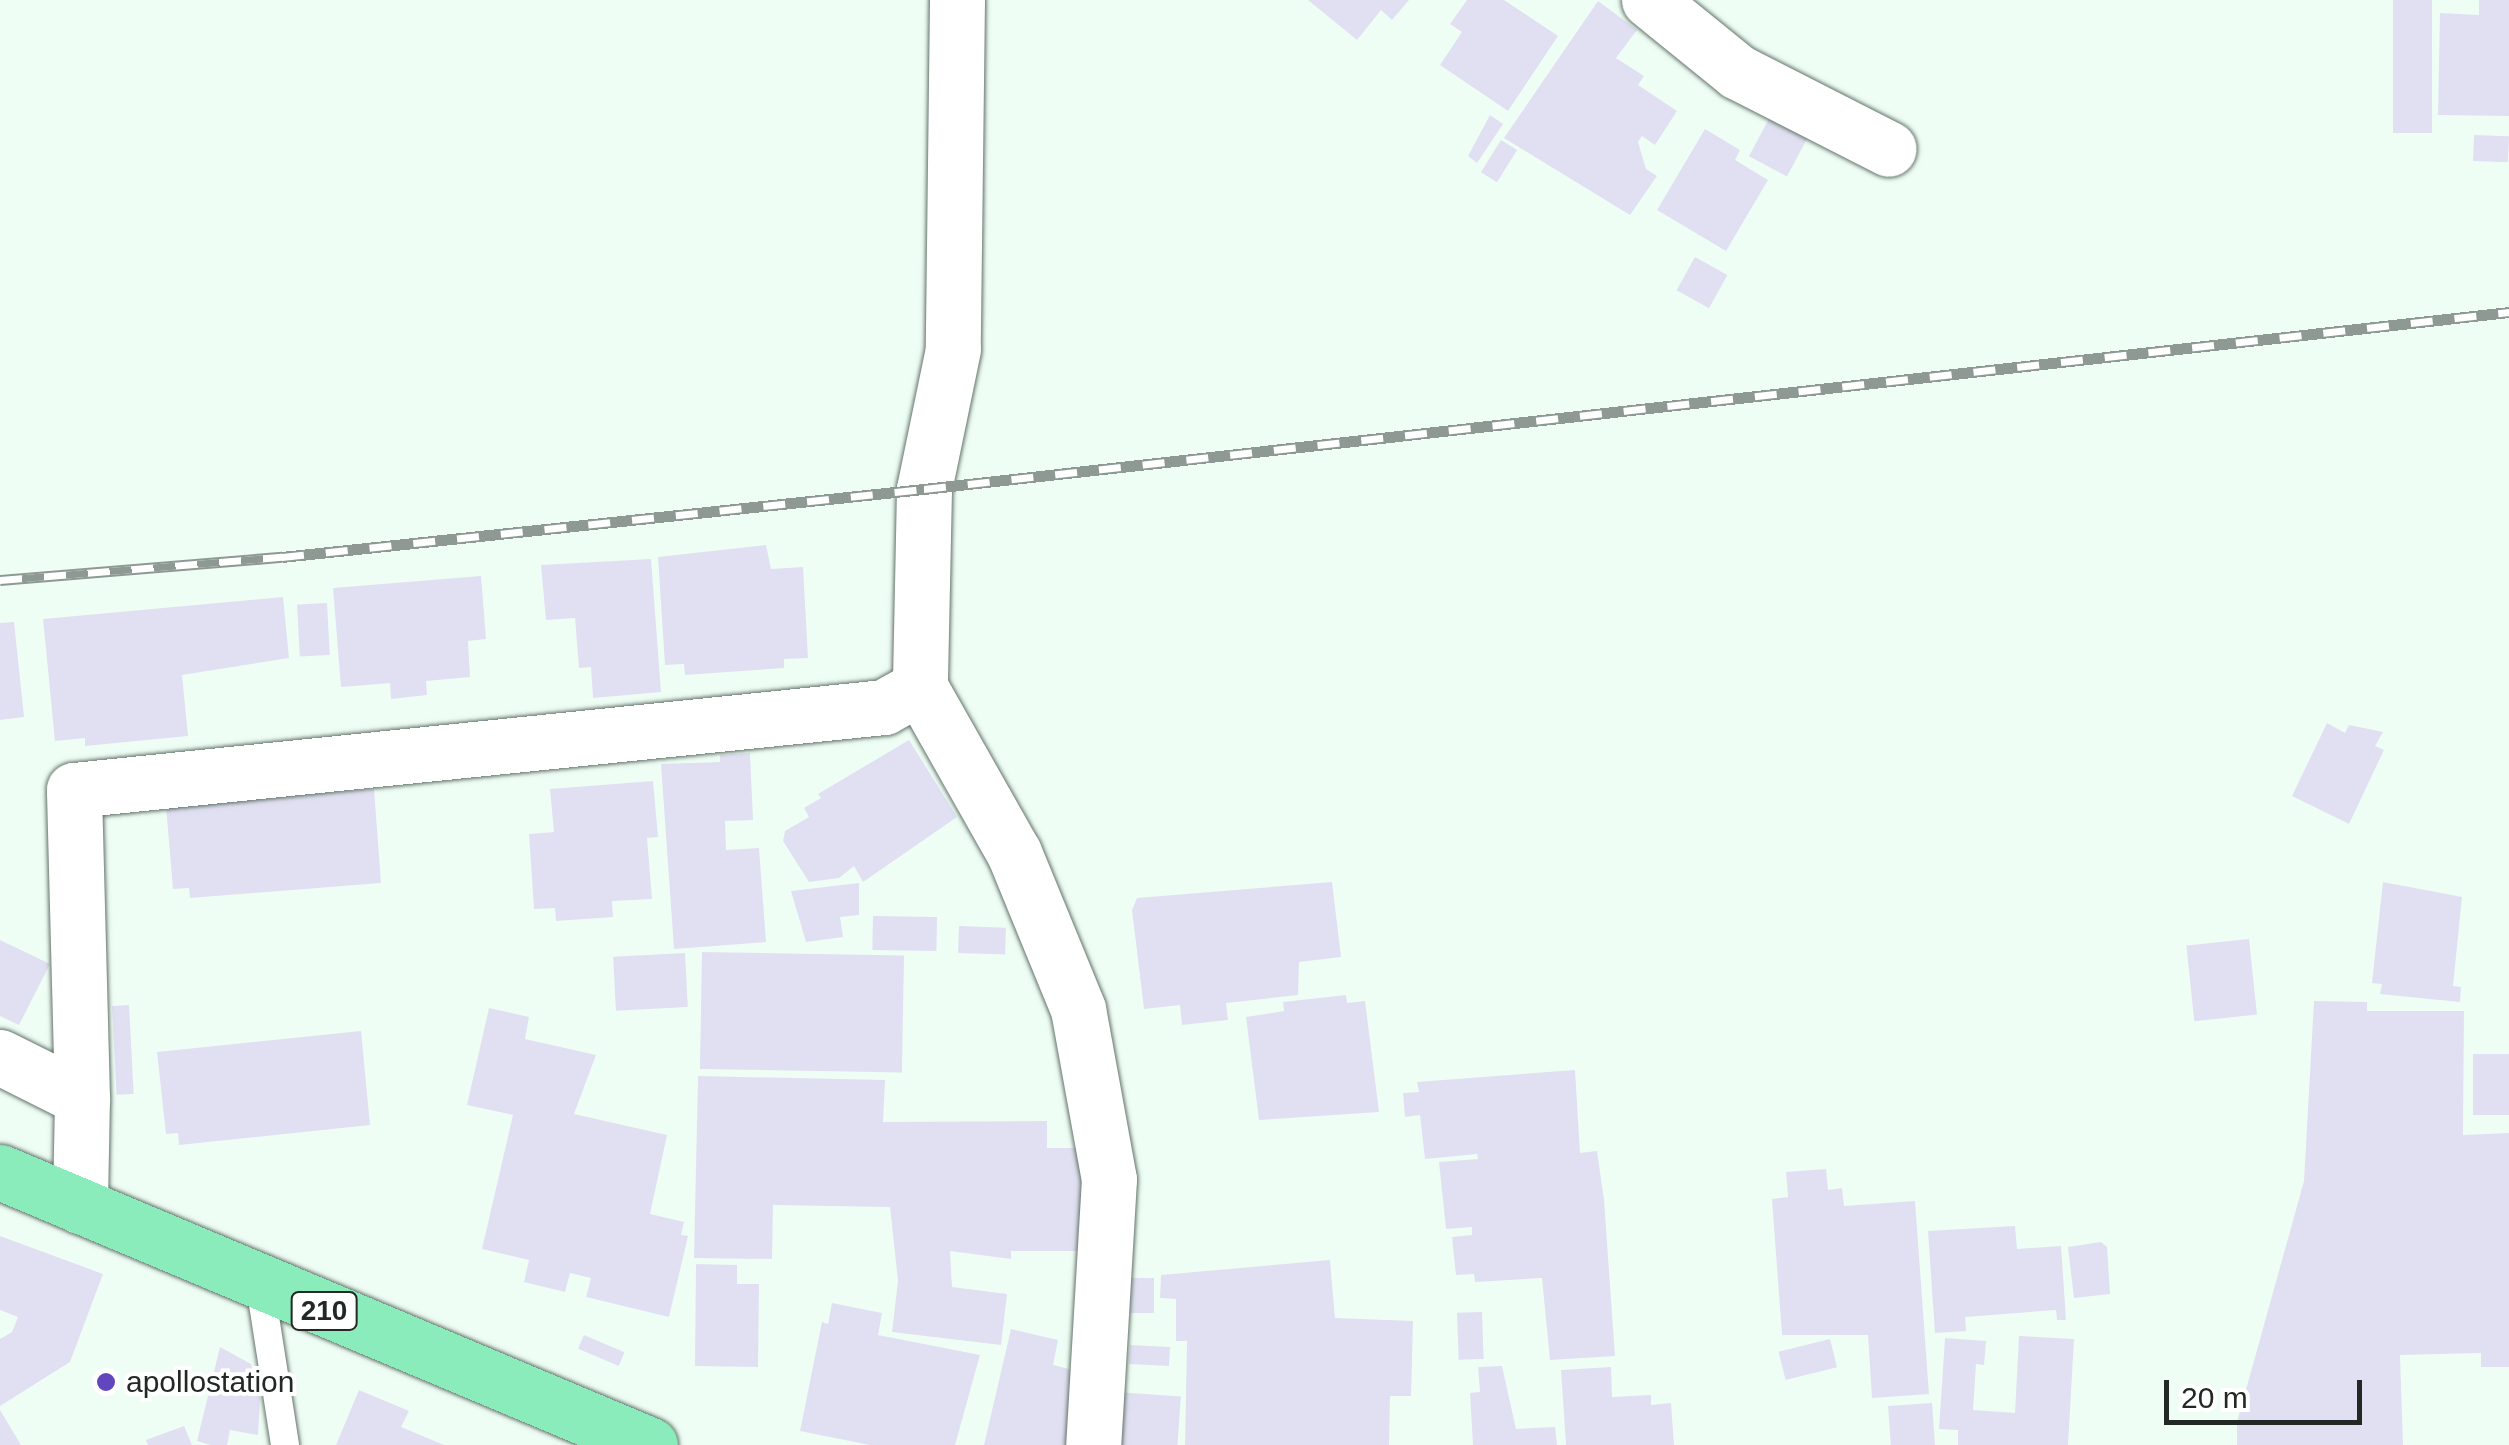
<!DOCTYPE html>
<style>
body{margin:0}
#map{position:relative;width:2509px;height:1445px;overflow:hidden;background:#effef5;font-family:Helvetica,sans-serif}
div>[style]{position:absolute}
.building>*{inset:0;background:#e1e0f2;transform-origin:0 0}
.roads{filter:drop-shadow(0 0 2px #627369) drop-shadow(0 0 2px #627369)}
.lane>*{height:28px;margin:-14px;padding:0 14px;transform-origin:14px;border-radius:14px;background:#fff}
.street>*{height:55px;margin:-27.5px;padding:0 27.5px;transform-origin:27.5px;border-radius:27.5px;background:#fff}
.highway>*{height:55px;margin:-27.5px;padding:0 27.5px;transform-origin:27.5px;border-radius:27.5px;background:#8aecba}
.rail>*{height:11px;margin-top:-5.5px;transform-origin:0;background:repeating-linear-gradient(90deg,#fff 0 22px,#8e9993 0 44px);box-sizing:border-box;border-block:2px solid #8e9993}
.dots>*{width:28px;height:28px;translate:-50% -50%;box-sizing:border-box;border:5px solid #fff;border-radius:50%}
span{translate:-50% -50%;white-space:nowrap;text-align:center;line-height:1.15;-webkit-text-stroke:8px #fff;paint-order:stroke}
.shield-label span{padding:2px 8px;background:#fff;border:2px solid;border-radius:8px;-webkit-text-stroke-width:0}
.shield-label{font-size:28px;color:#222925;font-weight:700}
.poi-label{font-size:30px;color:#222925}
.left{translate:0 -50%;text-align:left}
.scale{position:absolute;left:2164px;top:1380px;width:198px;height:45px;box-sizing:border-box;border:5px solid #222925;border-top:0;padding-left:12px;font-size:30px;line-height:35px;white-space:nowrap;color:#222925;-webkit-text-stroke:8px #fff;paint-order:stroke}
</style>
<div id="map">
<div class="building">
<div style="clip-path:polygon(1308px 0,1409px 0,1392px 20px,1381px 10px,1357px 40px)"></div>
<div style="clip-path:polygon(1467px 0,1504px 0,1558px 36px,1508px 111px,1440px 65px,1462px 32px,1450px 24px)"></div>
<div style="left:2393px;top:0;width:39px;height:133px"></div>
<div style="clip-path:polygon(2479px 0,2509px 0,2509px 116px,2438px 115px,2440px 13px,2479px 15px)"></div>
<div style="clip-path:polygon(1598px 1px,1637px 30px,1616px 58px,1644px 76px,1638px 85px,1677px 111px,1655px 145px,1642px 136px,1638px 142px,1646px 169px,1657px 176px,1630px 215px,1504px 138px)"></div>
<div style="left:1772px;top:113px;width:43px;height:49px;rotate:28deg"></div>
<div style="clip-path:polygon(1490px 115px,1503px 124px,1477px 163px,1468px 156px)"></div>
<div style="clip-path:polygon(1705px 129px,1740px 150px,1735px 160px,1768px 180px,1726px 251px,1657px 210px)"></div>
<div style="left:2474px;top:135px;width:35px;height:26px;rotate:2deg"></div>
<div style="left:1501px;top:140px;width:19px;height:38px;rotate:32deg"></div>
<div style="left:1695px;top:257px;width:37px;height:38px;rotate:29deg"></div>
<div style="clip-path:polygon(766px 545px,771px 569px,803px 567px,808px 658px,784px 659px,784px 668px,685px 675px,684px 664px,665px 665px,658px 557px)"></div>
<div style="clip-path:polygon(651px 559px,661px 692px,593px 698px,591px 667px,579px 668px,575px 618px,546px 620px,541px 565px)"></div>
<div style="clip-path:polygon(481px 576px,486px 639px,468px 641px,470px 677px,426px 681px,427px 695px,391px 699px,390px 683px,341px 687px,333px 588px)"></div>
<div style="clip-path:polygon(283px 597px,289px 658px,182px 675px,188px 736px,85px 746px,85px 738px,55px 741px,43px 619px)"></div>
<div style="left:327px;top:603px;width:52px;height:30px;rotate:87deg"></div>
<div style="clip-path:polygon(14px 622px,24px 717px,0 720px,0 623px)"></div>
<div style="clip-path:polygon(2327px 723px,2345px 733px,2349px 725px,2383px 732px,2375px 746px,2384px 750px,2349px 824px,2292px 796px)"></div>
<div style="clip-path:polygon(909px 740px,957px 817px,863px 882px,854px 866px,839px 878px,809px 882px,783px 841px,785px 831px,809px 817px,804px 808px,821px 798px,818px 794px)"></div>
<div style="clip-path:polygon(750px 753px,753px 820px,725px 821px,726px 850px,759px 848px,766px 942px,674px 949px,661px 764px,720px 762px,720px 755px)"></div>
<div style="clip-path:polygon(653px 781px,658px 837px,647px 838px,652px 899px,612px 901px,613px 917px,556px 921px,555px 908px,534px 909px,529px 834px,554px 832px,550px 789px)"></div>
<div style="clip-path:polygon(374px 789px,381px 883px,190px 898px,189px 888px,173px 889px,166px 806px)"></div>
<div style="clip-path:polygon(1332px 882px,1341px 957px,1299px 962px,1298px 995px,1226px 1003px,1228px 1020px,1182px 1025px,1180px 1005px,1144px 1009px,1132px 910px,1137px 898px)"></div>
<div style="clip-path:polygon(2383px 882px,2462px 897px,2453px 986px,2461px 987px,2460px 1002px,2380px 994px,2382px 984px,2372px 983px)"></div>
<div style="clip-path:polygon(859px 883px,859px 915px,840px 917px,843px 937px,806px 942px,791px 891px)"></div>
<div style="left:873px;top:916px;width:64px;height:34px;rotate:1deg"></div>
<div style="left:959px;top:926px;width:47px;height:27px;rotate:2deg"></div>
<div style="left:2249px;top:939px;width:76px;height:63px;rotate:84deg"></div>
<div style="clip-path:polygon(0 940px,50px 964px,19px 1025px,0 1016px)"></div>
<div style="left:702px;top:952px;width:202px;height:117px;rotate:1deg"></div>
<div style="left:685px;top:953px;width:54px;height:72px;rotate:87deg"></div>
<div style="clip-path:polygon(1346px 995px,1347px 1003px,1365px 1001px,1379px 1112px,1259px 1120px,1246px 1017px,1284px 1011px,1283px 1002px)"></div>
<div style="clip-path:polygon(2314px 1001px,2367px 1002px,2367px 1011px,2464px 1011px,2463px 1135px,2509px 1133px,2509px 1367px,2481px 1367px,2481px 1353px,2400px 1355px,2403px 1445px,2237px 1445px,2237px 1422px,2304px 1181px)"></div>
<div style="left:129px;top:1005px;width:89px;height:17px;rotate:87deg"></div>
<div style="clip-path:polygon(489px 1008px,529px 1017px,525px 1039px,596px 1055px,574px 1114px,667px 1135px,650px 1214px,684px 1222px,681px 1235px,688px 1236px,669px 1317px,586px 1297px,591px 1278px,570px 1273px,565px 1292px,524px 1282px,529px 1260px,482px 1249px,513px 1115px,467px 1105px)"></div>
<div style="clip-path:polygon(361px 1031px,370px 1125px,179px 1145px,178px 1133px,166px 1134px,157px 1052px)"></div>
<div style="left:2473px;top:1054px;width:36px;height:61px"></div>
<div style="clip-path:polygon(1575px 1070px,1580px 1153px,1597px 1151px,1604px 1200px,1615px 1356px,1550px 1360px,1542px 1278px,1475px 1282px,1474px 1274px,1456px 1275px,1452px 1237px,1472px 1235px,1472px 1227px,1446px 1229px,1439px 1162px,1478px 1159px,1477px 1154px,1425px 1159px,1420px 1115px,1405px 1117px,1403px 1093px,1419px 1092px,1417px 1082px)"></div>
<div style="clip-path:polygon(698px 1076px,885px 1080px,883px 1122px,1047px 1121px,1047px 1148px,1085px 1148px,1085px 1251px,1011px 1251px,1011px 1259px,950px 1251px,952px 1287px,1007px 1294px,1001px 1345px,892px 1332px,898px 1281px,890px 1207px,773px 1205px,772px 1259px,694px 1258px)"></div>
<div style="clip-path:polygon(1826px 1169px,1828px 1190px,1842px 1188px,1844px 1206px,1915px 1201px,1929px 1394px,1872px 1398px,1868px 1335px,1782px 1335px,1772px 1199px,1788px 1197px,1786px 1172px)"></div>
<div style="clip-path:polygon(2015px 1226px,2017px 1249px,2061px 1246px,2066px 1320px,2057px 1320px,2056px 1310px,1965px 1317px,1966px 1331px,1935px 1333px,1928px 1231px)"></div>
<div style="clip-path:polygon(0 1236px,103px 1274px,70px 1362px,0 1406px,0 1339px,12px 1332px,18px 1317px,0 1310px)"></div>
<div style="clip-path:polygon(2101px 1242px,2107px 1247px,2110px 1294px,2074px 1298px,2068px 1247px)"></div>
<div style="clip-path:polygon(1330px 1260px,1335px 1318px,1413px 1321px,1411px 1396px,1390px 1396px,1389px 1445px,1185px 1445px,1187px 1341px,1176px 1341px,1176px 1299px,1160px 1298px,1161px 1275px)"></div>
<div style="clip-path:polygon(696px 1264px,737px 1265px,737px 1284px,759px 1284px,758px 1367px,695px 1366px)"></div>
<div style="left:1125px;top:1278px;width:29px;height:35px"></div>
<div style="clip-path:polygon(832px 1303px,882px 1313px,878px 1335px,980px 1355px,955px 1445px,870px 1445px,800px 1431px,822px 1322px,828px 1324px)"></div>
<div style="left:1482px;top:1312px;width:47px;height:25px;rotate:88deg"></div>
<div style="clip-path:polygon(1011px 1329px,1058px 1340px,1053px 1365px,1073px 1370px,1068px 1445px,984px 1445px)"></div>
<div style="left:584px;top:1335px;width:44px;height:15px;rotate:23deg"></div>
<div style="clip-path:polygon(2019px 1336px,2074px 1339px,2068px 1445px,1958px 1445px,1958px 1430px,1939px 1429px,1945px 1338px,1986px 1341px,1984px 1365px,1976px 1364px,1973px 1410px,2015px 1413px)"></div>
<div style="left:1830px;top:1339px;width:29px;height:53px;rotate:76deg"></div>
<div style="left:1130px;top:1345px;width:40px;height:19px;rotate:3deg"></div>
<div style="clip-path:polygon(220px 1347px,251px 1364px,260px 1398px,258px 1435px,230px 1430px,227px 1445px,211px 1445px,197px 1441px)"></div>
<div style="clip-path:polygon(1502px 1366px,1516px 1429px,1555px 1427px,1557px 1445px,1473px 1445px,1470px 1393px,1480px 1392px,1478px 1367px)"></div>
<div style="clip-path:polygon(1611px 1367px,1612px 1397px,1651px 1395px,1651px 1405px,1671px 1403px,1674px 1445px,1566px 1445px,1561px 1370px)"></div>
<div style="clip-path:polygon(359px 1390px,409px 1411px,401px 1427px,444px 1445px,336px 1445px)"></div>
<div style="left:1116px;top:1392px;width:65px;height:53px;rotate:4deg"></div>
<div style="left:1932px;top:1403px;width:42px;height:44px;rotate:86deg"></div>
<div style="clip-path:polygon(0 1410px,21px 1445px,0 1445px)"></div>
<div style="clip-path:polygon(184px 1426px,192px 1445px,148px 1445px,146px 1440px)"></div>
</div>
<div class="roads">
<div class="lane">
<div style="left:260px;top:1285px;width:162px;rotate:81.1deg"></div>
</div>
<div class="street">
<div style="left:957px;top:0;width:349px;rotate:90.7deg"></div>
<div style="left:953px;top:349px;width:143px;rotate:101.7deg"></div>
<div style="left:924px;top:489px;width:198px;rotate:91.2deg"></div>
<div style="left:920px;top:687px;width:191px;rotate:60.5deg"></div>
<div style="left:1014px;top:853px;width:169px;rotate:67.7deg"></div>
<div style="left:1078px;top:1009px;width:173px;rotate:79.7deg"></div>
<div style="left:1109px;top:1179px;width:266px;rotate:93.4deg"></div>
<div style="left:1649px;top:0;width:114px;rotate:39deg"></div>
<div style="left:1738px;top:72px;width:169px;rotate:27deg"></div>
<div style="left:0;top:1057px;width:92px;rotate:26.6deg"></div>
<div style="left:82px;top:1098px;width:108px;rotate:91.1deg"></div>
<div style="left:82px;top:1098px;width:308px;rotate:-91.5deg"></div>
<div style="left:74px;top:790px;width:814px;rotate:-5.85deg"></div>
<div style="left:884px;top:707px;width:41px;rotate:-29.1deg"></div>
</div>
<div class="highway">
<div style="left:0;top:1172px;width:705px;rotate:22.78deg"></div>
</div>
</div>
<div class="rail">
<div style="left:0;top:580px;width:283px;rotate:-4.7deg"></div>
<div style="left:282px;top:557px;width:646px;rotate:-6.05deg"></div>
<div style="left:924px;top:489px;width:1595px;rotate:-6.37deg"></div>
</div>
<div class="dots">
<div style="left:106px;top:1382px;background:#6246be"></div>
</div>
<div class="shield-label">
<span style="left:324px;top:1311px">210</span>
</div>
<div class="poi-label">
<span class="left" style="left:126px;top:1382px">apollostation</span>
</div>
<div class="scale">20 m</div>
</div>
